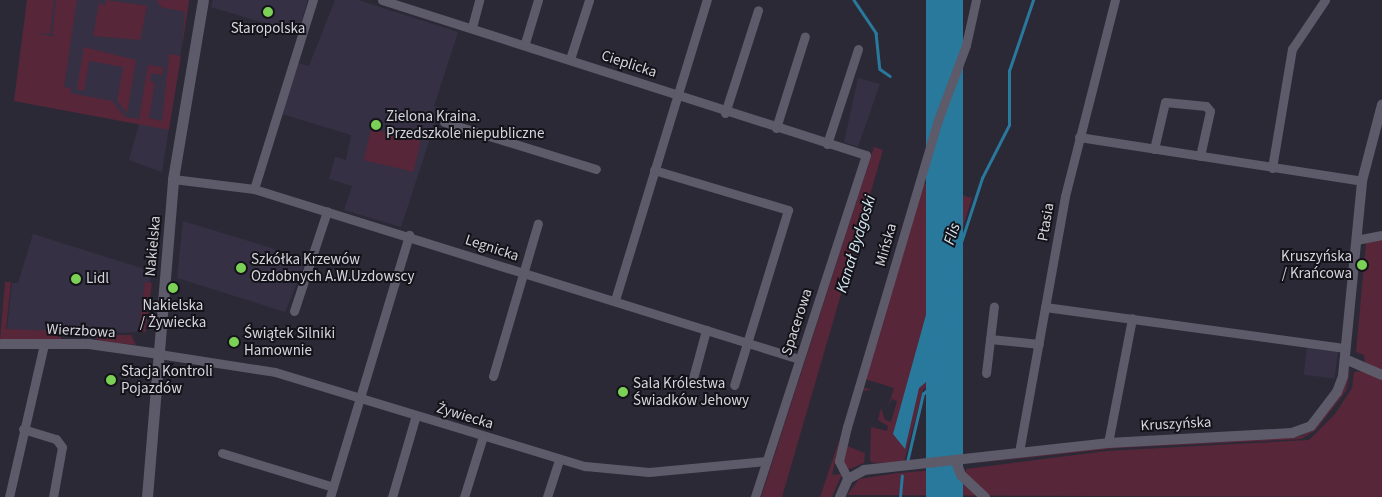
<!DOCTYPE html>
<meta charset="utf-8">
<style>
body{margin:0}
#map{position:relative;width:1382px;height:497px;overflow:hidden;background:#2c2937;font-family:"Source Sans 3",sans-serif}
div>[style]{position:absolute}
.built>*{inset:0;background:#353044;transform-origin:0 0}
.green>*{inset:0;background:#572638;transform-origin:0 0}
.water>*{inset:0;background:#29799d;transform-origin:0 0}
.stream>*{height:2.5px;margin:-1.25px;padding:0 1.25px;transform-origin:1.25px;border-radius:1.25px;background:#29799d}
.minor>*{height:9px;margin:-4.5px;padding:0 4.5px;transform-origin:4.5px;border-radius:4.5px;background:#5d5a69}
.tertiary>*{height:10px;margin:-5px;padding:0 5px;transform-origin:5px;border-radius:5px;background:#5d5a69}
.secondary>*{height:11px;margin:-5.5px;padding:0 5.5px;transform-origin:5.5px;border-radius:5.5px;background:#5d5a69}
.dots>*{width:14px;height:14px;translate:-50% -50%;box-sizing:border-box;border:2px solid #141319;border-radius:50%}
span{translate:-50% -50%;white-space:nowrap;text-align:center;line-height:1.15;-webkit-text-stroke:4px #141319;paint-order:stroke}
.poi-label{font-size:15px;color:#d6d4dd}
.left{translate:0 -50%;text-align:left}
.right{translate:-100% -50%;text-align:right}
.street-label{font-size:15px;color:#d6d4dd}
.water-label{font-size:16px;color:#d5e8f2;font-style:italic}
</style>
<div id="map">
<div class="built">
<div style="clip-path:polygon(27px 0,189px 0,162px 172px,129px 160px,139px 124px,14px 101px)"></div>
<div style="clip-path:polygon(213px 0,308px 0,298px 33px,211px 7px)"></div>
<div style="clip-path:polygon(335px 0,358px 0,458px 32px,434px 106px,440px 108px,401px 227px,344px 210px,352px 186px,329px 179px,335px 157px,346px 160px,351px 135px,282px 114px,298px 63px,309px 66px)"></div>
<div style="clip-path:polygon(858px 78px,880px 84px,858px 147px,844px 142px)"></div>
<div style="clip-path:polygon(183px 221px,307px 259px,285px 312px,177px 278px)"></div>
<div style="clip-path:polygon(33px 234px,151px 271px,146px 332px,57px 334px,7px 329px,12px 283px,18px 283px)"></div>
<div style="left:1307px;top:348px;width:31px;height:27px;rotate:7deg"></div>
</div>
<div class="green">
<div style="clip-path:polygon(27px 0,54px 0,50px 34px,35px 33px,56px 37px,52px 34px,56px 0,77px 0,64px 87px,71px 88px,70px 93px,112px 101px,125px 117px,139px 119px,148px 65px,163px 67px,162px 75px,151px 73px,150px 81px,155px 83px,149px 118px,162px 121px,169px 54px,181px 56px,169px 130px,14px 101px)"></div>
<div style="clip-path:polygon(106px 0,147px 6px,140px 40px,93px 36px,99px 3px,105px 5px)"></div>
<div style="clip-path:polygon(157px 0,189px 0,182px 49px,185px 12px,161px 7px)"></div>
<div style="clip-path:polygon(84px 47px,136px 60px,127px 113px,117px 101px,123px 67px,89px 61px,84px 91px,77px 89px)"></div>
<div style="left:371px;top:129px;width:51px;height:32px;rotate:13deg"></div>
<div style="clip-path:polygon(874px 147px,883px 150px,782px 497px,761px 497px)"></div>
<div style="clip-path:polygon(922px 183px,972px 198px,950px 269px,953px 289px,947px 332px,934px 347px,943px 373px,923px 390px,904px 462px,874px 463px,870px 461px,871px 427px,887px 431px,888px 426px,878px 420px,881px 408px,885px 420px,891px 422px,897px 401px,892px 399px,888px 407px,894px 388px,865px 379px,862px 387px,872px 390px,861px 391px)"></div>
<div style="clip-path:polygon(1382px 239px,1382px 497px,847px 495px,859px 479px,898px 473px,949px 469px,956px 475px,966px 474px,966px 469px,1106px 451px,1309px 440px,1335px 414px,1352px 388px,1354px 372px,1366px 371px,1364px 355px,1356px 352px,1366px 243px)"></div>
<div style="clip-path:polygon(5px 282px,11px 282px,6px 329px,82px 332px,61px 334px,61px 340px,0 340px)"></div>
<div style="left:145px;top:282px;width:7px;height:50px;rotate:8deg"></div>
<div style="clip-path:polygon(958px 285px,948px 400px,926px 398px,923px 406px,927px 393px,947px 376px,937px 348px,949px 334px,949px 315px)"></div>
<div style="clip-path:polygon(95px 335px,131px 335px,136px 345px,98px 341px)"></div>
<div style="clip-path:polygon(1351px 367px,1346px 391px,1316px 430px,1301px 439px,1117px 448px,970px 464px,1114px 446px,1301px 436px,1315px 429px,1340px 396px)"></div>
<div style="clip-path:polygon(842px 432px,832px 475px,842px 474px,832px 497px,820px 497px)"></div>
<div style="clip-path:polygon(847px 446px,865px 453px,864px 463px,847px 470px,842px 463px)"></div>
</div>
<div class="water">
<div style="left:926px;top:0;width:37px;height:517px"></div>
<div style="clip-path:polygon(946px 280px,949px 287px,940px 328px,926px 355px,938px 372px,919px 388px,905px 449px,893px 434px,932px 293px,937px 282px)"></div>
</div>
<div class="stream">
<div style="left:854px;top:0;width:40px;rotate:56deg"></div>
<div style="left:876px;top:33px;width:36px;rotate:84deg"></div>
<div style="left:880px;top:69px;width:12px;rotate:35deg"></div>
<div style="left:952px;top:270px;width:8px;rotate:23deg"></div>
<div style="left:907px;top:462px;width:70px;rotate:-76.8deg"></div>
<div style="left:923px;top:394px;width:32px;rotate:-44deg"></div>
<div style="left:946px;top:372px;width:27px;rotate:-112deg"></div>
<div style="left:936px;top:347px;width:21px;rotate:-53deg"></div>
<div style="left:949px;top:330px;width:14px;rotate:-98deg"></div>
<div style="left:947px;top:316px;width:28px;rotate:-71deg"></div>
<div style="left:956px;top:290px;width:20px;rotate:-101deg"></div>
<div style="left:952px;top:270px;width:97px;rotate:-71.9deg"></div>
<div style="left:982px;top:178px;width:59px;rotate:-63deg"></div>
<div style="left:1009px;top:125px;width:54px;rotate:-90deg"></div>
<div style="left:1009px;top:71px;width:75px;rotate:-71.3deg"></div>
<div style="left:900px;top:497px;width:21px;rotate:-85deg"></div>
</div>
<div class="minor">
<div style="left:382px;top:0;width:508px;rotate:17.76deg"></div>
<div style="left:866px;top:155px;width:360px;rotate:108deg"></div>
<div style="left:472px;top:27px;width:28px;rotate:-75deg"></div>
<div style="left:525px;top:43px;width:45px;rotate:-73.2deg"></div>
<div style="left:570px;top:59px;width:62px;rotate:-72.1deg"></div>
<div style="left:725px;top:113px;width:108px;rotate:-72.2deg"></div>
<div style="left:444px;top:122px;width:159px;rotate:17.2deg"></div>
<div style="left:776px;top:128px;width:96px;rotate:-72.5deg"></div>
<div style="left:1079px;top:137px;width:286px;rotate:8.8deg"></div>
<div style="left:827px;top:144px;width:100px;rotate:-71.9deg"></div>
<div style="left:1154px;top:149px;width:48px;rotate:-76.8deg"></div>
<div style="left:1165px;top:102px;width:41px;rotate:5.6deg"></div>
<div style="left:1206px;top:106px;width:6px;rotate:51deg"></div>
<div style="left:1210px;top:111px;width:46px;rotate:102.5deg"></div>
<div style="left:1272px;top:168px;width:121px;rotate:-80.5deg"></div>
<div style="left:1292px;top:49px;width:59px;rotate:-56deg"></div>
<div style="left:654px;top:170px;width:140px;rotate:16.6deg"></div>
<div style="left:788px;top:210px;width:183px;rotate:107.1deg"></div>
<div style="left:173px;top:179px;width:82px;rotate:7deg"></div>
<div style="left:254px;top:189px;width:571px;rotate:17.32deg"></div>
<div style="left:254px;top:189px;width:198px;rotate:-72.7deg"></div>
<div style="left:1356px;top:240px;width:26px;rotate:-11deg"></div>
<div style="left:615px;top:300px;width:314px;rotate:-73deg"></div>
<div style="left:1045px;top:307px;width:303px;rotate:7.8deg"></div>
<div style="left:294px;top:311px;width:105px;rotate:-71.7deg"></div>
<div style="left:990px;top:339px;width:49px;rotate:5.8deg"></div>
<div style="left:159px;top:354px;width:117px;rotate:8.8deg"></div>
<div style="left:275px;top:372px;width:324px;rotate:16.9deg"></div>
<div style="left:585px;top:466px;width:64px;rotate:5.4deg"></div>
<div style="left:649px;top:472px;width:118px;rotate:-5.4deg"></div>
<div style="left:986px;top:373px;width:67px;rotate:-83.2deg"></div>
<div style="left:493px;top:376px;width:159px;rotate:-73.6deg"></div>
<div style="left:693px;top:378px;width:50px;rotate:-74.8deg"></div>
<div style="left:23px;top:429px;width:34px;rotate:17deg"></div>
<div style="left:56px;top:439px;width:10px;rotate:53deg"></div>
<div style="left:62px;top:447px;width:51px;rotate:100.2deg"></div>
<div style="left:1108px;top:443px;width:127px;rotate:-79.1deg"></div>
<div style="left:1019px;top:452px;width:260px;rotate:-79.8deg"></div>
<div style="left:1065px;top:196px;width:202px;rotate:-75.7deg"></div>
<div style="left:222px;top:453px;width:116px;rotate:17deg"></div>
<div style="left:848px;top:479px;width:20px;rotate:-117deg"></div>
<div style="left:839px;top:461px;width:35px;rotate:-77deg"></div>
<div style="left:847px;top:427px;width:320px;rotate:-73.5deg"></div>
<div style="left:938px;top:120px;width:80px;rotate:-69.5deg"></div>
<div style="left:966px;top:45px;width:46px;rotate:-77.5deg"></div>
<div style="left:9px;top:497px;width:157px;rotate:-77.1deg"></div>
<div style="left:330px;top:497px;width:274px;rotate:-73.2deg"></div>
<div style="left:392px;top:497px;width:85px;rotate:-73.7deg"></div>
<div style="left:464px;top:497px;width:64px;rotate:-72.7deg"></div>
<div style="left:547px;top:497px;width:40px;rotate:-72deg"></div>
</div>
<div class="tertiary">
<div style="left:0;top:344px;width:89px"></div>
<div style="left:89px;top:344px;width:71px;rotate:8.1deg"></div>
<div style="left:1345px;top:359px;width:40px;rotate:23.4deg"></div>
<div style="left:956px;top:462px;width:14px;rotate:69deg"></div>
<div style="left:961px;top:475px;width:33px;rotate:43deg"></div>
<div style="left:840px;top:497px;width:20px;rotate:-66deg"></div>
<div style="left:848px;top:479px;width:18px;rotate:-29deg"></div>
<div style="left:864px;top:470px;width:245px;rotate:-6.3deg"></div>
<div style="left:1108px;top:443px;width:184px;rotate:-3.1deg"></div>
<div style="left:1292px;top:433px;width:20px;rotate:-20deg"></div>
<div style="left:1311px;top:426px;width:43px;rotate:-52.6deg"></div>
<div style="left:1337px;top:392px;width:17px;rotate:-69deg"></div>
<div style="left:1343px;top:376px;width:196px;rotate:-84.4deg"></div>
<div style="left:1362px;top:181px;width:79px;rotate:-75.3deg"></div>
</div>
<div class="secondary">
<div style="left:147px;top:497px;width:319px;rotate:-85.3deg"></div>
<div style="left:173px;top:179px;width:181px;rotate:-80.5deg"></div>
</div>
<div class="dots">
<div style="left:268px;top:12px;background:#7bd156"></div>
<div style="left:376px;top:125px;background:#7bd156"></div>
<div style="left:1362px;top:265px;background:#7bd156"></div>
<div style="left:241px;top:268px;background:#7bd156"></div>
<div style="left:76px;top:279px;background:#7bd156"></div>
<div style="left:173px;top:288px;background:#7bd156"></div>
<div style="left:234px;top:342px;background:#7bd156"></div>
<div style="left:111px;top:380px;background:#7bd156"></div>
<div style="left:623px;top:392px;background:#7bd156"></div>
</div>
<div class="poi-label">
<span style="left:268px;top:29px">Staropolska</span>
<span class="left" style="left:386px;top:125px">Zielona Kraina.<br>Przedszkole niepubliczne</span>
<span class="right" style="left:1352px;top:265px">Kruszyńska<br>/ Krańcowa</span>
<span class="left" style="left:251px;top:268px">Szkółka Krzewów<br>Ozdobnych A.W.Uzdowscy</span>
<span class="left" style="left:86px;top:279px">Lidl</span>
<span style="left:173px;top:314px">Nakielska<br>/ Żywiecka</span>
<span class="left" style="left:244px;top:342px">Świątek Silniki<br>Hamownie</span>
<span class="left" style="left:121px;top:380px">Stacja Kontroli<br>Pojazdów</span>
<span class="left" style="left:633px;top:392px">Sala Królestwa<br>Świadków Jehowy</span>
</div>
<div class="street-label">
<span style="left:629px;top:64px;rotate:18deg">Cieplicka</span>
<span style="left:1046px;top:222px;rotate:-80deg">Ptasia</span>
<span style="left:886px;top:245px;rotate:-74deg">Mińska</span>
<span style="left:153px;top:246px;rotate:-85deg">Nakielska</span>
<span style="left:492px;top:248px;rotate:18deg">Legnicka</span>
<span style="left:797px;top:322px;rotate:-72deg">Spacerowa</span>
<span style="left:81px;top:331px;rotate:3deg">Wierzbowa</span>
<span style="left:465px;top:416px;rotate:17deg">Żywiecka</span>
<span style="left:1176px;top:424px;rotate:-3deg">Kruszyńska</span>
</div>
<div class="water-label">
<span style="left:952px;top:234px;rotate:-72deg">Flis</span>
<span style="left:856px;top:244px;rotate:-73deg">Kanał Bydgoski</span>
</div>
</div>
